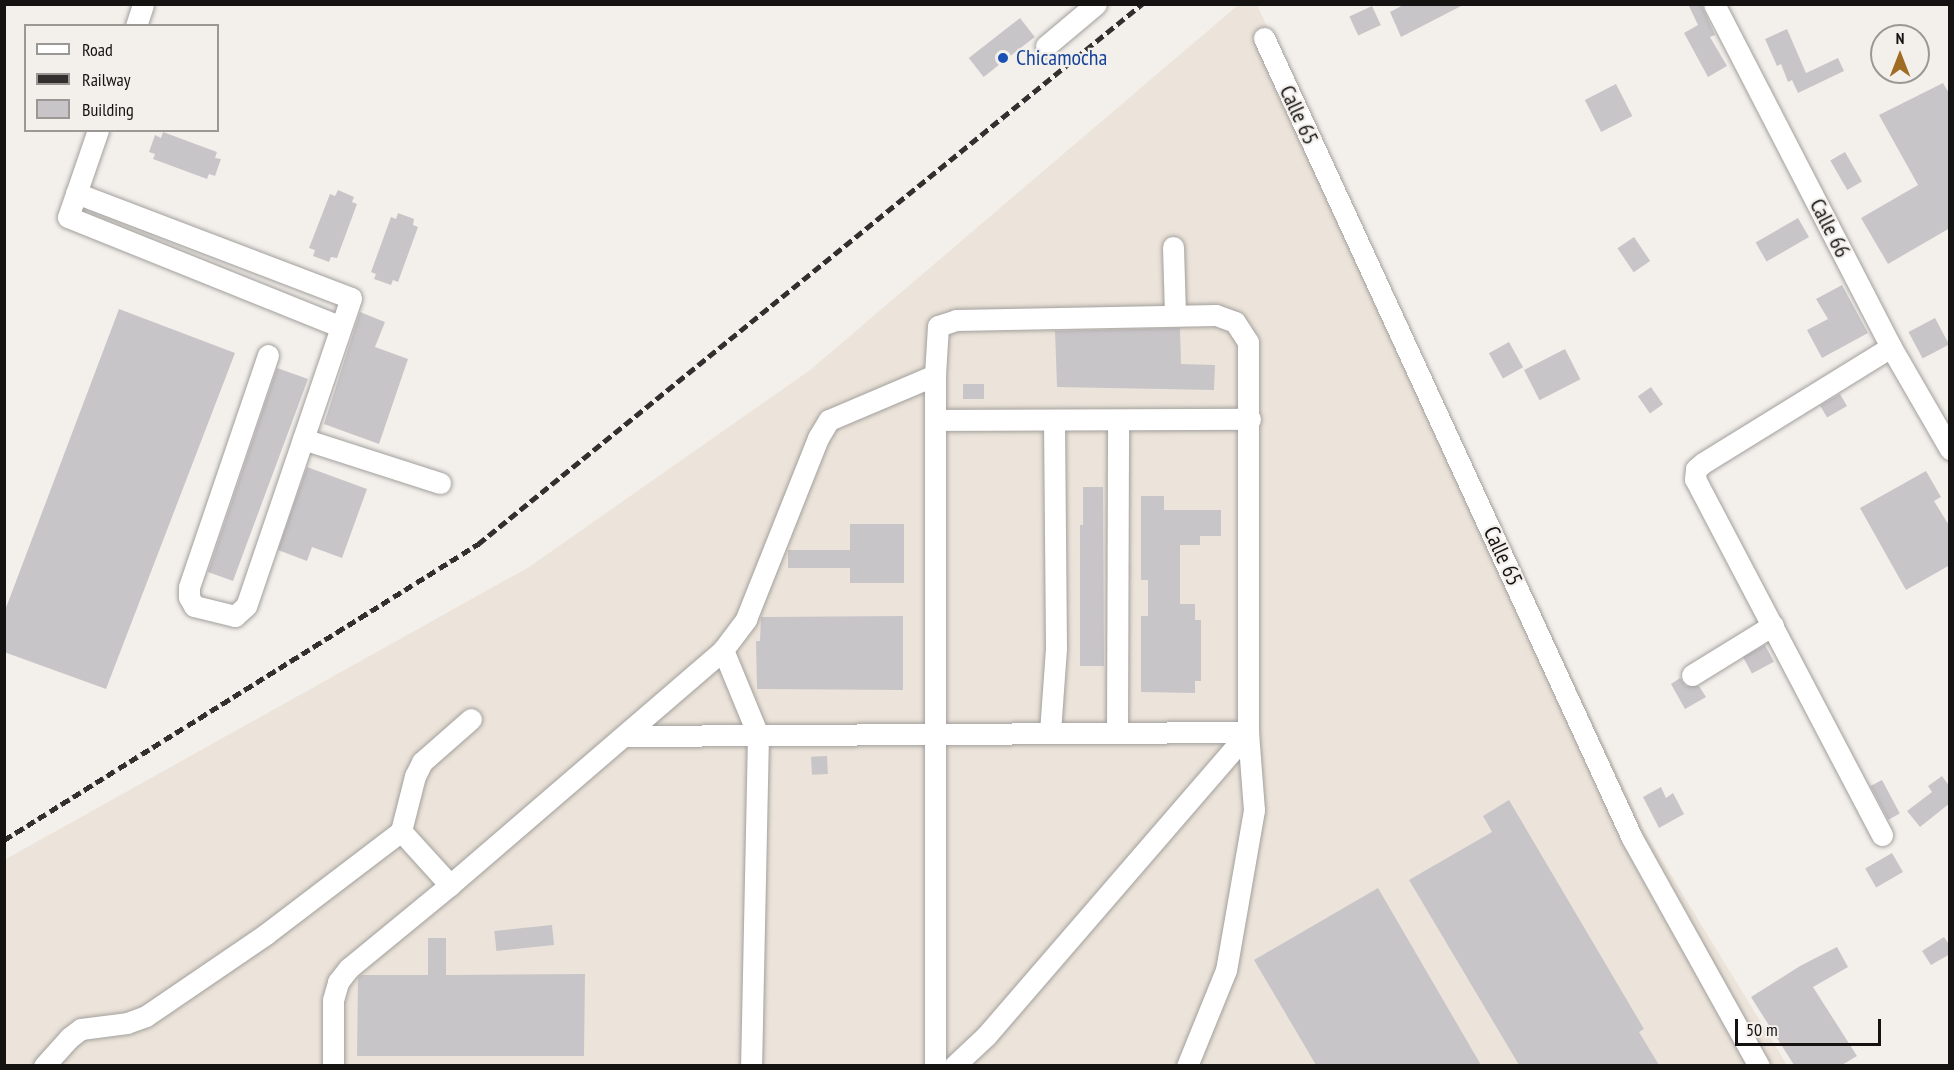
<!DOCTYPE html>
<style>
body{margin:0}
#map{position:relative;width:1954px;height:1070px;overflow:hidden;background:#f3f0ec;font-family:"PT Sans Narrow",sans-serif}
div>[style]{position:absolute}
.built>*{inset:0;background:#ece4da}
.building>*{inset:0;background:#c8c5c9;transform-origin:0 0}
.roads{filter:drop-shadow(0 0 2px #a29f9c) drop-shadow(0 0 2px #a29f9c)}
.minor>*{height:21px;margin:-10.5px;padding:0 10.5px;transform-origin:10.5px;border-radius:10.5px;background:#fff}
.rail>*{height:4.5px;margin-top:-2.25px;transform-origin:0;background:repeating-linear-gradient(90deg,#31302f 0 9px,transparent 0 13.5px)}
.dots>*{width:16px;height:16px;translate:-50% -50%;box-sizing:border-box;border:3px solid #f3f0ec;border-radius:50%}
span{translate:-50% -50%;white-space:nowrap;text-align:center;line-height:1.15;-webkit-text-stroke:4.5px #f3f0ec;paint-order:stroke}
.transit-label{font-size:22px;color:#164399}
.left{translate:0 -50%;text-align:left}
.street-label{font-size:22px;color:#141312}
.frame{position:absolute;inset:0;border:6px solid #141312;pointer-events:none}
.legend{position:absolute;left:24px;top:24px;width:195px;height:108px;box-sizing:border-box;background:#f3f0ec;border:2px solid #9a9895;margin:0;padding:8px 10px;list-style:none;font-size:18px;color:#141312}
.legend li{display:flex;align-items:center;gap:12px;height:30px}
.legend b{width:30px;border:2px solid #9a9895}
.north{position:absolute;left:1870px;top:24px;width:60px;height:60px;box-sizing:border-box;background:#f3f0ec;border:2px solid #9a9895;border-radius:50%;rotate:0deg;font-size:16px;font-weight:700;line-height:24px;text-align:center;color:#141312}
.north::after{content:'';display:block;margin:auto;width:21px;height:27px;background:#a06b23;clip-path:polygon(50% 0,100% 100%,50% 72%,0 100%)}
.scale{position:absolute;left:1735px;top:1019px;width:146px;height:27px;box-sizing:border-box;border:3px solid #141312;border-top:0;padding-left:8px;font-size:18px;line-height:21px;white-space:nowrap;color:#141312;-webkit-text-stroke:4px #f3f0ec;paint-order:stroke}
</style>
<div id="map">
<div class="built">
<div style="clip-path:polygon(1238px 5px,1257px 5px,1646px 834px,1787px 1065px,5px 1065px,4px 860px,529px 567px,810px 370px)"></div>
</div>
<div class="building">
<div style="clip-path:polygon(1405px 4px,1465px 4px,1401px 37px,1390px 12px)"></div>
<div style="clip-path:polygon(1688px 4px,1701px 4px,1715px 35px,1710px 37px,1727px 66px,1708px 77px,1684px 33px,1698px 25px)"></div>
<div style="left:1372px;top:6px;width:21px;height:25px;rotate:65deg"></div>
<div style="left:1020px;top:18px;width:24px;height:65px;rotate:52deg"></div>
<div style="clip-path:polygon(1787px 29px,1806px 73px,1838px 58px,1844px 71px,1798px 93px,1792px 80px,1788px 82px,1781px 64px,1777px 66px,1765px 39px)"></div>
<div style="clip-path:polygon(1943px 83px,1950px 95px,1950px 228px,1888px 264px,1861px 218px,1918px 185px,1879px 115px)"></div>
<div style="left:1616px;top:84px;width:36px;height:35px;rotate:63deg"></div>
<div style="clip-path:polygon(163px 132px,217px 152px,215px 158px,221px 159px,215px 176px,209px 174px,207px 179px,153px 159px,155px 154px,149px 152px,155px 135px,161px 138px)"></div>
<div style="left:1845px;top:152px;width:34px;height:17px;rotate:60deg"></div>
<div style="clip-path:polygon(338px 190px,354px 197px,352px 202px,357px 204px,337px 258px,331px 257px,329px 262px,313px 256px,315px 250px,309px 248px,330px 194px,335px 196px)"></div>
<div style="clip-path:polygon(398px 213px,414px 219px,413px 225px,418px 227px,398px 282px,393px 280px,391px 285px,374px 279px,376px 274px,371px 272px,391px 217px,396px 219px)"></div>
<div style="left:1798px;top:218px;width:22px;height:49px;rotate:60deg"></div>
<div style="left:1634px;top:237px;width:29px;height:20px;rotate:56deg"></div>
<div style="clip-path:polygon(1842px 285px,1868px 333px,1822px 358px,1807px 330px,1828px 319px,1816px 299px)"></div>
<div style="clip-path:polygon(119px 309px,235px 353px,106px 689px,4px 652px,4px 613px)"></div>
<div style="clip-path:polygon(360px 312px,385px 322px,375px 347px,408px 359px,379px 444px,324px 424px)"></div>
<div style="left:1935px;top:318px;width:30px;height:30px;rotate:62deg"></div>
<div style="clip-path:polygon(1180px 328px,1181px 364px,1215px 365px,1214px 390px,1057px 387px,1055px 331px)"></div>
<div style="left:1509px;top:342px;width:29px;height:23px;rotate:61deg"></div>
<div style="left:1565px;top:349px;width:34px;height:46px;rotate:63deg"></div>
<div style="clip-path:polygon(277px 368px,308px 379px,233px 581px,208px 572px)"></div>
<div style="left:963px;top:384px;width:21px;height:15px"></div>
<div style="left:1651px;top:387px;width:21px;height:16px;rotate:55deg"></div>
<div style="left:1840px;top:394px;width:14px;height:23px;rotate:60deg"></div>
<div style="clip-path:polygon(307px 467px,367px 489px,342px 558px,312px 547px,307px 561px,278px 550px)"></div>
<div style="clip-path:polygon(1926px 471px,1941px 497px,1934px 501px,1950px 527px,1950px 565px,1906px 590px,1860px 508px)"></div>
<div style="clip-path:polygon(1083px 487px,1103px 487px,1104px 666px,1080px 666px,1080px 525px,1083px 525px)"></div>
<div style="clip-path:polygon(1141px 496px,1164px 496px,1164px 510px,1221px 510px,1221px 536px,1200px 536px,1200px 545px,1180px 545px,1180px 604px,1195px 604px,1195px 620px,1201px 620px,1201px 681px,1195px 681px,1195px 693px,1141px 692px,1141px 616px,1148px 616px,1148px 580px,1141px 580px)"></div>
<div style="clip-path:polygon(850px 524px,904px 524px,904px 583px,850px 583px,850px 568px,788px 568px,788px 550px,850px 550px)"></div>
<div style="clip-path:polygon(903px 616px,903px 690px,757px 689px,756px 641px,760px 641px,761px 617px)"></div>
<div style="left:1765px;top:645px;width:19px;height:25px;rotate:62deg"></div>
<div style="clip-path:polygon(1680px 678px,1686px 686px,1699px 686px,1706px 697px,1685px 709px,1671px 684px)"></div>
<div style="left:827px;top:756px;width:18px;height:16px;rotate:87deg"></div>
<div style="clip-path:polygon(1942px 776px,1950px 787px,1950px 803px,1920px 827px,1907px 811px,1932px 792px,1928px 786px)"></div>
<div style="left:1882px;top:780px;width:38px;height:13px;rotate:62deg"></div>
<div style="clip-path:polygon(1661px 787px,1666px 798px,1673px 793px,1684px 814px,1659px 828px,1643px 797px)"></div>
<div style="clip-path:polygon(1509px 800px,1644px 1029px,1639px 1032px,1659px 1065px,1519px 1065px,1409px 880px,1492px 832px,1483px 816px)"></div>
<div style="left:1892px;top:853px;width:22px;height:31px;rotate:60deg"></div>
<div style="clip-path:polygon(1378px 888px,1481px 1065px,1316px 1065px,1254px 960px)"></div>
<div style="left:552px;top:925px;width:20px;height:58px;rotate:84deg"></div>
<div style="clip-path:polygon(1944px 937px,1950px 946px,1950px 954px,1931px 965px,1922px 951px)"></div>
<div style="clip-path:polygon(428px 938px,446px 938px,446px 975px,585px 974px,584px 1056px,357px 1056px,358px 978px,361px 975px,428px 975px)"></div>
<div style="clip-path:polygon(1837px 947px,1848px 967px,1813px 987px,1857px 1056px,1842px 1065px,1794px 1065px,1751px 997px,1800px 966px)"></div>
</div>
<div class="roads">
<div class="minor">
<div style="left:1714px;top:4px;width:386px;rotate:62.7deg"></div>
<div style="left:1891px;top:347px;width:118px;rotate:60deg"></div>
<div style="left:136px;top:26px;width:23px;rotate:-72deg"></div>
<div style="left:1264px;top:38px;width:881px;rotate:65.3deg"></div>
<div style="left:1632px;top:838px;width:261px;rotate:60.9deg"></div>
<div style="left:1046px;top:46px;width:65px;rotate:-40deg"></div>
<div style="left:98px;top:130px;width:92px;rotate:109deg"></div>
<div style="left:68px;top:217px;width:294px;rotate:21.9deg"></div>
<div style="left:76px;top:193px;width:294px;rotate:20.9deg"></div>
<div style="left:351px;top:298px;width:325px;rotate:108.8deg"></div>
<div style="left:246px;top:606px;width:15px;rotate:138deg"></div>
<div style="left:235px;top:616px;width:42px;rotate:-166.3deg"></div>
<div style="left:194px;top:606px;width:10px;rotate:-119deg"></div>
<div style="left:189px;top:597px;width:10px;rotate:-90deg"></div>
<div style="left:189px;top:587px;width:245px;rotate:-71.2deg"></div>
<div style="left:1173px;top:247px;width:68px;rotate:88.3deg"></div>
<div style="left:935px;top:420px;width:315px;rotate:-0.2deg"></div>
<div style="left:303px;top:439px;width:144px;rotate:17.8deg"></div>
<div style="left:723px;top:650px;width:92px;rotate:67.6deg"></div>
<div style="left:758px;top:735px;width:331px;rotate:91.2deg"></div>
<div style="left:1692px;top:675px;width:95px;rotate:-31.7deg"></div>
<div style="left:1050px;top:732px;width:84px;rotate:-85.9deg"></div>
<div style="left:1056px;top:648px;width:227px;rotate:-90.5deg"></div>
<div style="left:1117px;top:733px;width:313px;rotate:-89.8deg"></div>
<div style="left:625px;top:736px;width:623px;rotate:-0.37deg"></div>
<div style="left:401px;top:831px;width:73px;rotate:47.8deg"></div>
<div style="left:1882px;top:835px;width:402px;rotate:-117.7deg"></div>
<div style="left:1695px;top:479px;width:10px;rotate:-84deg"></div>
<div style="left:1696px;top:469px;width:9px;rotate:-41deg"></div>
<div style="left:1703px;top:463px;width:221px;rotate:-31.7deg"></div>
<div style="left:44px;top:1066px;width:38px;rotate:-48deg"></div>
<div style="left:69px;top:1038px;width:15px;rotate:-37deg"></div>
<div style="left:81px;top:1029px;width:46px;rotate:-7.4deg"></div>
<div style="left:127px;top:1023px;width:20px;rotate:-20deg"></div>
<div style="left:146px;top:1016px;width:145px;rotate:-34.3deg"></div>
<div style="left:266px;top:934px;width:170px;rotate:-37.3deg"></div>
<div style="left:401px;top:831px;width:57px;rotate:-75.7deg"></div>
<div style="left:415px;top:776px;width:16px;rotate:-63deg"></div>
<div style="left:422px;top:762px;width:65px;rotate:-41.3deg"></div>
<div style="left:333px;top:1066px;width:66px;rotate:-90deg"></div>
<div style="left:333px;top:1000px;width:19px;rotate:-74deg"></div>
<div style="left:338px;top:982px;width:18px;rotate:-52deg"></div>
<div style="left:349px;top:968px;width:131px;rotate:-39.4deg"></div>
<div style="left:450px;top:885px;width:360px;rotate:-40.7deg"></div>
<div style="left:723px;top:650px;width:39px;rotate:-53deg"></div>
<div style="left:746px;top:619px;width:195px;rotate:-68.3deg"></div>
<div style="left:818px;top:438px;width:21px;rotate:-59deg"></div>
<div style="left:829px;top:420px;width:115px;rotate:-23deg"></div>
<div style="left:935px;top:1066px;width:691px;rotate:-90deg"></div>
<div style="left:935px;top:375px;width:49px;rotate:-86.5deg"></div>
<div style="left:938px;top:326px;width:19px;rotate:-18deg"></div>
<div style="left:956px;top:320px;width:260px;rotate:-1.1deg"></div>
<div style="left:1216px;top:315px;width:20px;rotate:20deg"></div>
<div style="left:1235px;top:322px;width:24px;rotate:57deg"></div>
<div style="left:1248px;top:342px;width:390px;rotate:90deg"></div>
<div style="left:1248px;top:732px;width:78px;rotate:85.6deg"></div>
<div style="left:1254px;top:810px;width:162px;rotate:99.9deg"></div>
<div style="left:1226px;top:970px;width:104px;rotate:112.1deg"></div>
<div style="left:954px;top:1066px;width:44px;rotate:-43.2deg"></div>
<div style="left:986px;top:1036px;width:401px;rotate:-49.2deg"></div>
</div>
</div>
<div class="rail">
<div style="left:4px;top:840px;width:559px;rotate:-31.98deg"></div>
<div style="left:478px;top:544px;width:856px;rotate:-39.12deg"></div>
</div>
<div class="dots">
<div style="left:1003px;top:58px;background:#1a4fb4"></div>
</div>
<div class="transit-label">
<span class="left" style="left:1016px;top:58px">Chicamocha</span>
</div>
<div class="street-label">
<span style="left:1299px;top:115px;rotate:65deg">Calle 65</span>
<span style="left:1830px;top:228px;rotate:63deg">Calle 66</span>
<span style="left:1503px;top:556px;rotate:65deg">Calle 65</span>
</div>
<div class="frame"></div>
<ul class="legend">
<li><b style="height:8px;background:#fff"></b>Road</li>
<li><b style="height:8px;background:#31302f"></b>Railway</li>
<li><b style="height:16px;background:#c8c5c9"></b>Building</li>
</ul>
<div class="north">N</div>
<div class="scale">50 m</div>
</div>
